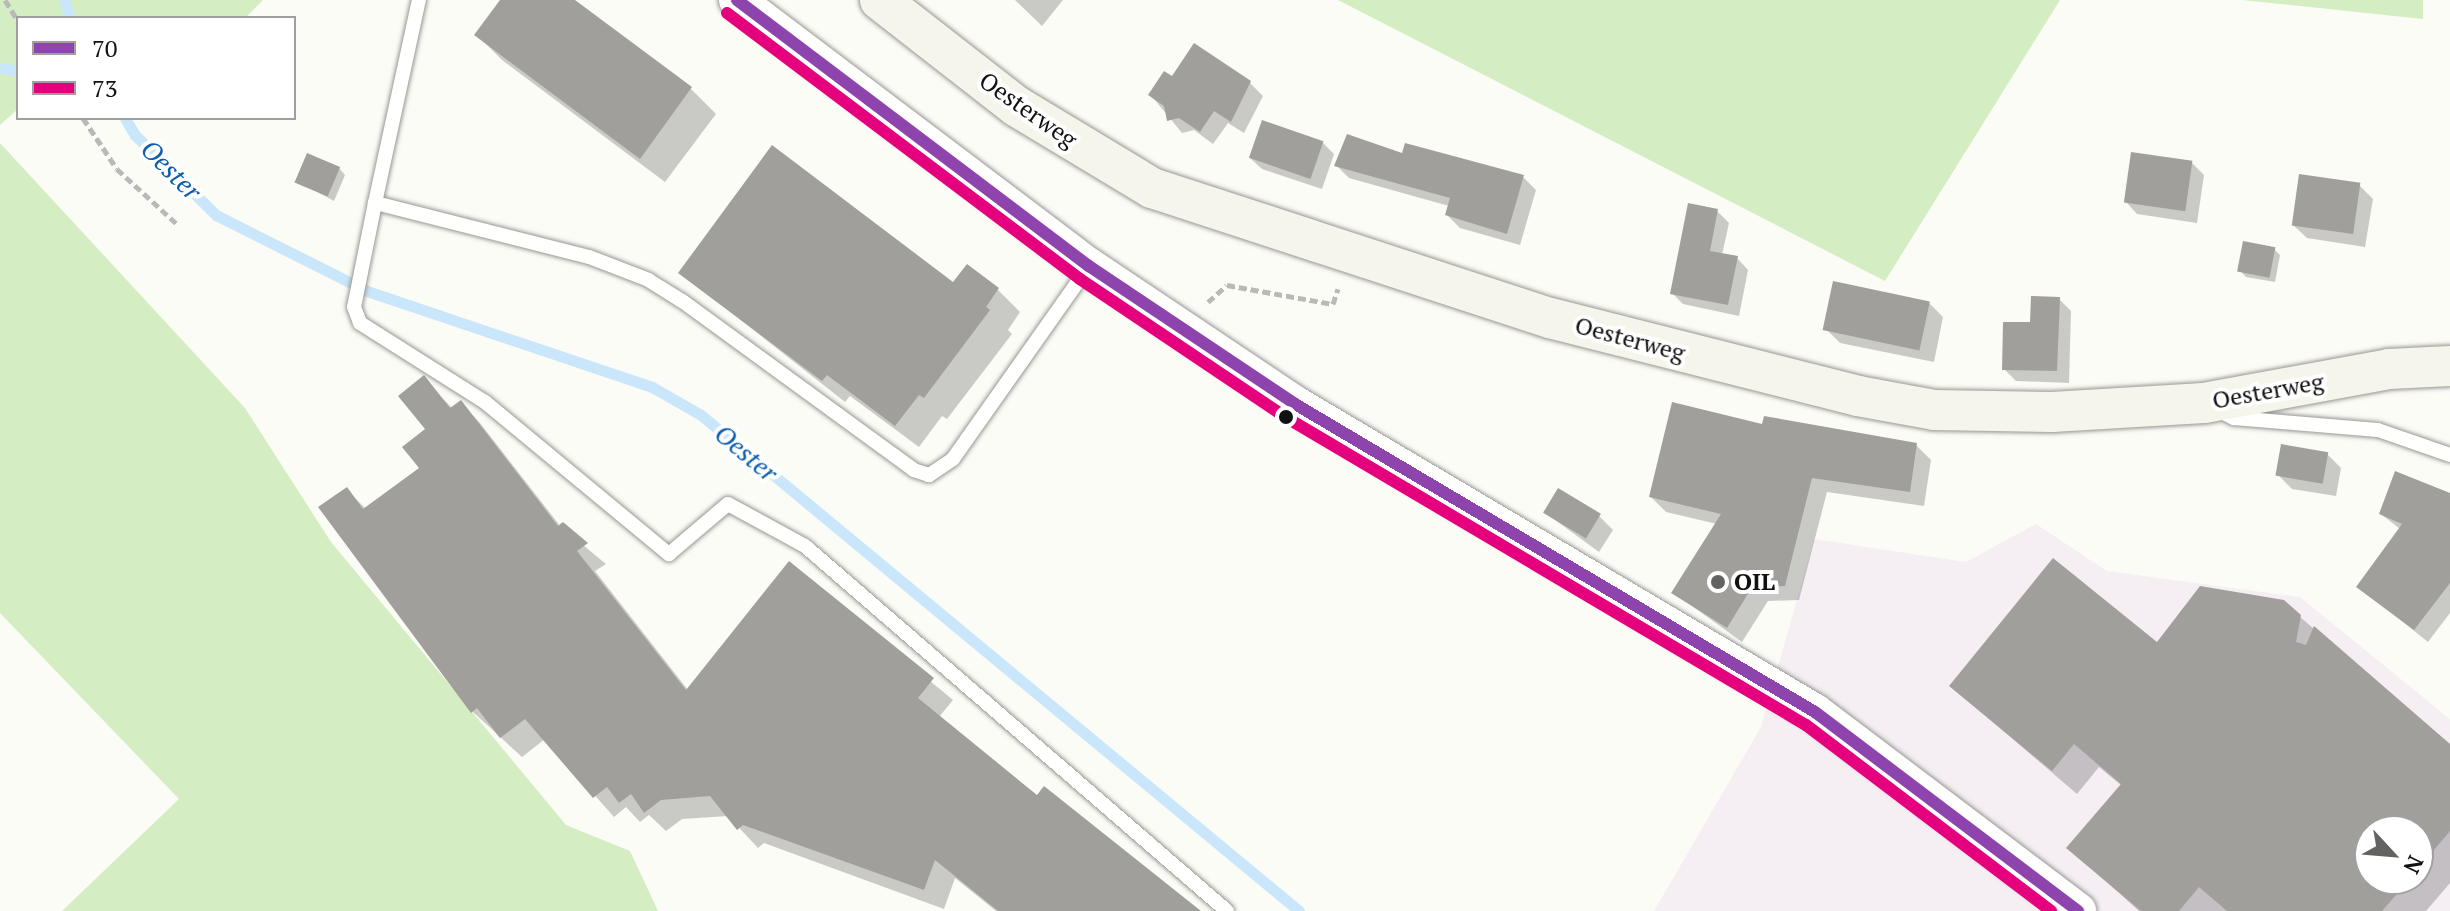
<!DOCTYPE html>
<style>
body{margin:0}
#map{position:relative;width:2450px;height:911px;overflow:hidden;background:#fcfcf7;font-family:"PT Serif",serif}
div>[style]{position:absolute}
.industrial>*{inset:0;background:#f5eff3}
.forest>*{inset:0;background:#d4edc2}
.shadow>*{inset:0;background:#0003}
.stream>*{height:11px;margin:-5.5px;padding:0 5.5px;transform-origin:5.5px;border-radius:5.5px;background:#cae6fa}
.building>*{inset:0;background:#a19f9c;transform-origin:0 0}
.path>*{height:5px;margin-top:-2.5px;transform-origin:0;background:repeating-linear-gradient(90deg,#b9b9b8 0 8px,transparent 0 12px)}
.roads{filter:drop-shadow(0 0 2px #979795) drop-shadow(0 0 2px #979795)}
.service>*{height:14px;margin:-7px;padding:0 7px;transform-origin:7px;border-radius:7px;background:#fffffe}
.tertiary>*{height:36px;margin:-18px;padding:0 18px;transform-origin:18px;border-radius:18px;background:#fffffe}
.secondary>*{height:40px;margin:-20px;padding:0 20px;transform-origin:20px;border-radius:20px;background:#f6f5eb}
.bus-1>*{height:12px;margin:-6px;padding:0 6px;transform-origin:6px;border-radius:6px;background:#8e44ad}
.bus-2>*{height:12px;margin:-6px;padding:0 6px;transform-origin:6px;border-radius:6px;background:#e5007d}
.dots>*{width:22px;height:22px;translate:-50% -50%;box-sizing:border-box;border:4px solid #fff;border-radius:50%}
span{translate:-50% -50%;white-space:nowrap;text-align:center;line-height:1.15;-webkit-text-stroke:8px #fff;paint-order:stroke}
.street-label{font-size:24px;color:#111}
.poi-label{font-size:24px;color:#111;font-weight:700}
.left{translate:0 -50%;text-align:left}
.water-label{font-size:26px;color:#0d5eaf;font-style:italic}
.legend{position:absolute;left:16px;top:16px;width:280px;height:104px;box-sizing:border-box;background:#fff;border:2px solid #a0a0a0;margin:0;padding:10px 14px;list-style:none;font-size:24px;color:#111}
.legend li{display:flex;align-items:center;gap:16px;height:40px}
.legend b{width:40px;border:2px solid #a0a0a0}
.north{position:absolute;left:2354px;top:815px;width:80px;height:80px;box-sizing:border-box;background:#fff;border:2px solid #a0a0a0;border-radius:50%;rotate:116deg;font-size:22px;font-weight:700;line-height:32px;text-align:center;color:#111}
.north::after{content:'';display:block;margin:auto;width:28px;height:36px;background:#636362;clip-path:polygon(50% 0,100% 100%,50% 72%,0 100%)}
</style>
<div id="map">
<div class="industrial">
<div style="clip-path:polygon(evenodd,2036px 524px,2107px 571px,2300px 597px,2450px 719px,2450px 911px,1654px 911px,1761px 727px,1814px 539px,1966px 562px,2036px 524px,2370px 831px,2418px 831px,2418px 879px,2370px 879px,2370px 831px)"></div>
</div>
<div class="forest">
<div style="clip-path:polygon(0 0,263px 0,245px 18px,18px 18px,18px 109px,0 125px)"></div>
<div style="clip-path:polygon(1338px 0,2060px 0,1885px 281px)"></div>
<div style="clip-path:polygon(2242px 0,2423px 0,2423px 19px)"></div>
<div style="clip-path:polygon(0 143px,245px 408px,331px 542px,566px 825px,630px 851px,658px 911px,62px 911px,179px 799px,0 613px)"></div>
</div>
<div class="shadow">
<div style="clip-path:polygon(503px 0,572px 0,691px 89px,716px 114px,665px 182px,502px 60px,477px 35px)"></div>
<div style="clip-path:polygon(1015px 0,1063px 0,1042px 26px)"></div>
<div style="clip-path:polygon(1172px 79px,1250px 83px,1263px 96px,1244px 133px,1228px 123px,1213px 144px,1194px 130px,1182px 133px,1150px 94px)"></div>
<div style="clip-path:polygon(1322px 142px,1334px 154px,1322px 189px,1262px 169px,1250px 158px)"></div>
<div style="clip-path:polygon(1403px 155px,1523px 177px,1536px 190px,1520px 245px,1460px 228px,1447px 215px,1449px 206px,1349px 178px,1336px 165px)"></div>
<div style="clip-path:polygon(2191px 162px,2204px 175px,2197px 223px,2137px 214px,2125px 201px)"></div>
<div style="clip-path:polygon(339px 168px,345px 175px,334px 201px,297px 181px)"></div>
<div style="clip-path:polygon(2359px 185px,2373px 199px,2365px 247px,2307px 238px,2293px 225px)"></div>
<div style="clip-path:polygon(1717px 211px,1729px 223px,1722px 255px,1737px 258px,1748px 270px,1739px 316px,1683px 304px,1672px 293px)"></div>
<div style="clip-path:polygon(2274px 249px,2280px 255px,2275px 282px,2246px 277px,2239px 270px)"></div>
<div style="clip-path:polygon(681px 273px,953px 284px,998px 290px,1020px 312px,1008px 330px,1012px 334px,947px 419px,942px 416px,919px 447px,850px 396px,845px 402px)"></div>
<div style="clip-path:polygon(2059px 299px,2071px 311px,2069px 383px,2016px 381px,2004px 369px,2032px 325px)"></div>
<div style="clip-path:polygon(1929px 303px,1943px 317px,1934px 362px,1840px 343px,1826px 329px)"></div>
<div style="clip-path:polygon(423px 378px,453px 409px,461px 403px,480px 423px,561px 527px,606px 564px,595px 571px,688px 690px,789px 564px,953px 700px,939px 717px,1038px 797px,1197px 911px,996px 911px,955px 878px,944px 909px,764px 843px,758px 848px,728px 816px,682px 819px,666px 831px,649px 815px,640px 822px,626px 807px,614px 817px,545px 739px,522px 757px,473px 712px,321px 508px,346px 489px,366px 509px,422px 469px,428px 430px)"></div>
<div style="clip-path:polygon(1763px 426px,1916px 445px,1931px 460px,1924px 506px,1827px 492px,1799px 600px,1768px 601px,1742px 642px,1674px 593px,1717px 524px,1666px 512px,1651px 497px)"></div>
<div style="clip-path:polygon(2327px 454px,2341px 468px,2336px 496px,2292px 489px,2278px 475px)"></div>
<div style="clip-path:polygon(2450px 496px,2450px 613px,2428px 642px,2359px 587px,2400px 529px,2381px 514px)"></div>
<div style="clip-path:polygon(1544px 512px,1599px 516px,1613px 530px,1599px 552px)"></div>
<div style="clip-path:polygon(evenodd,2299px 616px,2450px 747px,2450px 883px,2426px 911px,2139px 911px,2069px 848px,2122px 786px,2099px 767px,2077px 794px,1951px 686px,2299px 616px,2370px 831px,2418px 831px,2418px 879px,2370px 879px,2370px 831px)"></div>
</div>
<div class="stream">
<div style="left:64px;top:0;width:19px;rotate:72deg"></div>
<div style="left:0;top:68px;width:18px;rotate:9deg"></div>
<div style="left:125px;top:118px;width:20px;rotate:60deg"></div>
<div style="left:135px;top:135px;width:114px;rotate:44.6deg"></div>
<div style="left:216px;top:215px;width:169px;rotate:26.7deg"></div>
<div style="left:367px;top:291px;width:301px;rotate:18.6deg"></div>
<div style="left:652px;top:387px;width:56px;rotate:29.7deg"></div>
<div style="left:701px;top:415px;width:777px;rotate:39.67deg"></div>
</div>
<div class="building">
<div style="clip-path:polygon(500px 0,575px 0,692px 87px,640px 159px,474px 35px)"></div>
<div style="clip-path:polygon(1194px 43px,1251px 81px,1231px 122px,1214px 111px,1200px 132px,1179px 118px,1167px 121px,1164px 106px,1148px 95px,1164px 71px,1172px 76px)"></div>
<div style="left:1262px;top:120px;width:65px;height:40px;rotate:19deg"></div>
<div style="clip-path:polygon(1347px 134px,1402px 153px,1405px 143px,1524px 175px,1507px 234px,1445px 215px,1450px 198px,1334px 166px)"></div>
<div style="clip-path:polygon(772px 145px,953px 282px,967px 264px,999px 288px,986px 307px,990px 310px,924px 398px,919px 395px,895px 426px,827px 375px,822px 381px,678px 273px)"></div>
<div style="left:2131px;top:152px;width:62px;height:51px;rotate:8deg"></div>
<div style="left:307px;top:153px;width:36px;height:32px;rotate:23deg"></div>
<div style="left:2299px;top:174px;width:62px;height:52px;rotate:8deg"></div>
<div style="clip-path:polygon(1688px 203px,1718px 209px,1710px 251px,1738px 256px,1728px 305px,1670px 294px)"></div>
<div style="left:2243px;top:241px;width:33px;height:31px;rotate:11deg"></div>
<div style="left:1833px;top:281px;width:99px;height:50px;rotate:12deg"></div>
<div style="clip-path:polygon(2031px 296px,2060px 297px,2057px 371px,2002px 370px,2003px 322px,2030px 322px)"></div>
<div style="clip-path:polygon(424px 375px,450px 408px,461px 400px,558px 526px,563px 522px,588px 543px,577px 551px,686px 690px,789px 561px,934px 678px,918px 698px,1037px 795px,1044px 786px,1201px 911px,998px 911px,935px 860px,924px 890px,743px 825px,737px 830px,710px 796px,661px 800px,644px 813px,631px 794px,619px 803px,607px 787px,593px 798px,525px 719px,500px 738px,477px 708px,471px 713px,318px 507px,347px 487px,363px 509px,419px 468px,402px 447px,425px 429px,398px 396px)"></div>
<div style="clip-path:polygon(1672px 402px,1762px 424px,1764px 416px,1917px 443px,1910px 492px,1812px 478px,1785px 586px,1752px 587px,1727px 628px,1671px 593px,1721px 514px,1649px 497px)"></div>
<div style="left:2281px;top:444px;width:48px;height:32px;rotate:10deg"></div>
<div style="clip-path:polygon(2395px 471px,2450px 493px,2450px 583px,2414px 630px,2356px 587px,2402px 524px,2379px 514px)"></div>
<div style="left:1558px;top:488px;width:50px;height:29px;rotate:31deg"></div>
<div style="clip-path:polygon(2053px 558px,2157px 642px,2200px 586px,2284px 600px,2301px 615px,2296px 642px,2306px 645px,2314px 626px,2450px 744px,2450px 831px,2418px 869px,2418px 831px,2370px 831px,2370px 879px,2410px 879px,2382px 911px,2227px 911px,2199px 887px,2179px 911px,2141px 911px,2066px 848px,2121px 784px,2074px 744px,2052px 771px,1949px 686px)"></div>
</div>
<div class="path">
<div style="left:5px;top:0;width:25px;rotate:58deg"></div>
<div style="left:83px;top:118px;width:61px;rotate:56.3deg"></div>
<div style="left:117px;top:169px;width:81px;rotate:42.5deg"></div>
<div style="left:1208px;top:302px;width:25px;rotate:-42deg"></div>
<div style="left:1227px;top:285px;width:108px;rotate:10.2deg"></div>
<div style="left:1333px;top:304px;width:16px;rotate:-72deg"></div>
</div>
<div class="roads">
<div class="service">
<div style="left:375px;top:203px;width:208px;rotate:-77.8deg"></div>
<div style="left:1089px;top:266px;width:236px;rotate:125.2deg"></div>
<div style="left:953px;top:459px;width:29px;rotate:146deg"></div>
<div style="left:929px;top:475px;width:16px;rotate:-162deg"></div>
<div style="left:914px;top:470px;width:287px;rotate:-143.9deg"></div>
<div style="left:682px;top:301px;width:39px;rotate:-148deg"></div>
<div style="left:649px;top:280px;width:64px;rotate:-159deg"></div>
<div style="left:589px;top:257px;width:221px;rotate:-165.8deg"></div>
<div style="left:375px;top:203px;width:106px;rotate:101.4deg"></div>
<div style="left:354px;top:307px;width:17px;rotate:69deg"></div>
<div style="left:360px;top:323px;width:148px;rotate:32.3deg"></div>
<div style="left:485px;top:402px;width:239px;rotate:39.6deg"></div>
<div style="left:669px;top:554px;width:77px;rotate:-40.3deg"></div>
<div style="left:728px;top:504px;width:88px;rotate:28.6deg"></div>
<div style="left:805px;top:546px;width:558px;rotate:40.86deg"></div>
<div style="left:2218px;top:410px;width:18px;rotate:27deg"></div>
<div style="left:2234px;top:418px;width:144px;rotate:4.8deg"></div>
<div style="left:2378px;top:430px;width:76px;rotate:19.1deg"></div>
</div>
<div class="tertiary">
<div style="left:737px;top:0;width:441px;rotate:37.1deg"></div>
<div style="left:1089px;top:266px;width:248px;rotate:33.8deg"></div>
<div style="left:1295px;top:404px;width:604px;rotate:30.64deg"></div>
<div style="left:1815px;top:712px;width:330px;rotate:37.1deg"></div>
</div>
<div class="secondary">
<div style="left:880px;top:0;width:172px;rotate:37.9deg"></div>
<div style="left:1016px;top:106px;width:159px;rotate:31.1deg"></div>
<div style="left:1152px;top:188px;width:419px;rotate:18.1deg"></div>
<div style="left:1550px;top:318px;width:318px;rotate:14.2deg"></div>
<div style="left:1858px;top:396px;width:77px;rotate:10.4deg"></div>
<div style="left:1934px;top:410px;width:118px;rotate:1deg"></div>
<div style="left:2052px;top:412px;width:152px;rotate:-3.4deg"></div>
<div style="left:2204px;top:403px;width:188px;rotate:-10.4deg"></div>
<div style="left:2389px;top:369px;width:61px;rotate:-2.8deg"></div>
</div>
</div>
<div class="bus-1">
<div style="left:737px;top:0;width:441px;rotate:37.1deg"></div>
<div style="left:1089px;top:266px;width:248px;rotate:33.8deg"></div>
<div style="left:1295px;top:404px;width:604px;rotate:30.64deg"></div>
<div style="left:1815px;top:712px;width:330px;rotate:37.1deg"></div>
</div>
<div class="bus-2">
<div style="left:727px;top:13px;width:442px;rotate:37deg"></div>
<div style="left:1080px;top:279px;width:249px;rotate:33.9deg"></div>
<div style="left:1287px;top:418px;width:603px;rotate:30.61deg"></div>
<div style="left:1806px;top:725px;width:308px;rotate:37.2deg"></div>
</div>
<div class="dots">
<div style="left:1286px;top:417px;background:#111"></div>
<div style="left:1718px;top:582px;background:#636362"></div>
</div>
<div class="street-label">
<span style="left:1028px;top:110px;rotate:35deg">Oesterweg</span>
<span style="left:1630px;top:339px;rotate:15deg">Oesterweg</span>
<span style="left:2268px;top:391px;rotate:-10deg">Oesterweg</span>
</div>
<div class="poi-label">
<span class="left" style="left:1734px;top:582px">OIL</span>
</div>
<div class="water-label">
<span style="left:171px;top:170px;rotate:45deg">Oester</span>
<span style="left:746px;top:453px;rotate:40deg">Oester</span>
</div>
<ul class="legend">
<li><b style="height:10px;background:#8e44ad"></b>70</li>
<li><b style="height:10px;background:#e5007d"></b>73</li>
</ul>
<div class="north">N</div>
</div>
